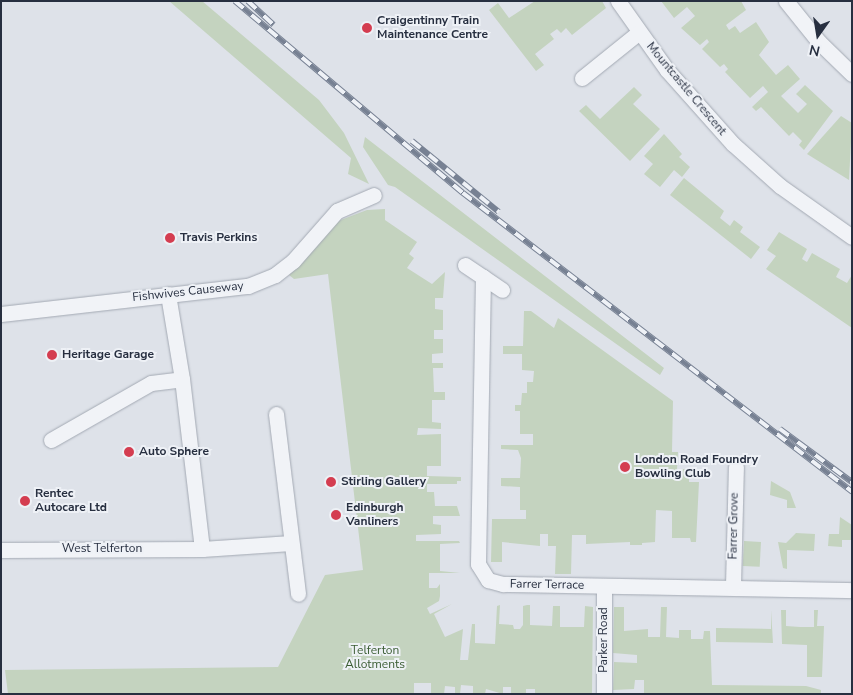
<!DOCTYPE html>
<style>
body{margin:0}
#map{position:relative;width:853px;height:695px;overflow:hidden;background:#dee2e9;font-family:"Nunito Sans",sans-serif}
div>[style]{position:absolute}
.green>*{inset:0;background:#c4d3bf;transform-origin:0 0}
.roads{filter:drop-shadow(0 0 1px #a3a9b3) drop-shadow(0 0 1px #a3a9b3)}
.minor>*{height:15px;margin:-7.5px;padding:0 7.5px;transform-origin:7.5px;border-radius:7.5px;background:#f1f3f7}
.rail>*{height:5.5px;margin-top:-2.75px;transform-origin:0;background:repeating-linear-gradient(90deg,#eef1f6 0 11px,#778193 0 22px);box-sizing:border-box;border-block:1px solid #778193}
.dots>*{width:14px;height:14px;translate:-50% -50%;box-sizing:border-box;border:2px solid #eef1f6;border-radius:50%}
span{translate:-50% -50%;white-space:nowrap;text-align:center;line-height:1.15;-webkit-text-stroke:4px #eef1f6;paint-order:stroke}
.poi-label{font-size:12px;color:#272f40;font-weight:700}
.left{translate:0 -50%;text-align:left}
.street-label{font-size:12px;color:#272f40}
.park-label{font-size:12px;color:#3a5c33}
.frame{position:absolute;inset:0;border:2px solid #272f40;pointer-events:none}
.north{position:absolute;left:793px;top:10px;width:50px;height:50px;-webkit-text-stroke:4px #eef1f6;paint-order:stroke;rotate:193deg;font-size:14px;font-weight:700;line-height:20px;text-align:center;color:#272f40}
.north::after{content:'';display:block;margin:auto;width:18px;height:22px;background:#272f40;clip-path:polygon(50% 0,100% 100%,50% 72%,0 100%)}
</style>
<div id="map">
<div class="green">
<div style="clip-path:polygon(169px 1px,202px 1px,319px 100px,344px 133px,369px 184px,348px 174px,351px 158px)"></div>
<div style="clip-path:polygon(535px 1px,602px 1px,606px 8px,572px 35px,566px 28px,561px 33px,557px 29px,550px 34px,554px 39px,535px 54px,544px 65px,536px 71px,489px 10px,498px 3px,509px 18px)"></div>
<div style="clip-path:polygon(661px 1px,741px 1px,746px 10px,726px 25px,729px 30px,735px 26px,740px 33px,756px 22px,769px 42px,759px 55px,776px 75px,788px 65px,800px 79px,781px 96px,798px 113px,807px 104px,796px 94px,805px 85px,833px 111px,804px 150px,799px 145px,802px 141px,793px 132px,789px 136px,761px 107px,756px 111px,752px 107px,768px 92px,763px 86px,750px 98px,725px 72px,728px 69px,724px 64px,720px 67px,702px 49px,709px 42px,707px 39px,700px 45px,681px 28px,695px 16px,687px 7px,674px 18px)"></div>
<div style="clip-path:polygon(634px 87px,642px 95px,633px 104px,660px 129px,630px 161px,579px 111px,586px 105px,600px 119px)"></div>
<div style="clip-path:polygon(841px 116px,852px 123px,849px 180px,807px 154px)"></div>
<div style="clip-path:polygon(664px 134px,682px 154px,679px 157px,690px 167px,682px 177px,674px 170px,660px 187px,644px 174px,653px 164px,644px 156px)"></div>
<div style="clip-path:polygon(365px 137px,664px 368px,660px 375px,395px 187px,388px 185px,363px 147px)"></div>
<div style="clip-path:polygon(684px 178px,724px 211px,720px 218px,730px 226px,734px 220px,743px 227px,740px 232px,760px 247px,751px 259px,670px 195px)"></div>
<div style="clip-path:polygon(385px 209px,385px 220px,417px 242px,409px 254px,414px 258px,407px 268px,432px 284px,445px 272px,443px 298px,435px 298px,435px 309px,443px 310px,443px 330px,434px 330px,434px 339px,443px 339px,443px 353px,432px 354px,432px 363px,443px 363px,443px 368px,433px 368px,434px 392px,445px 392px,445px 400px,432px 400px,432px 422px,441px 423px,441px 429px,418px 428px,417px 435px,441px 434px,441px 466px,427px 466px,427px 476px,461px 477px,461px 481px,457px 481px,457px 484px,427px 484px,427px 492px,434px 492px,435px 506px,457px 506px,460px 516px,433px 516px,433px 524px,441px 525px,441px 534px,416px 535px,416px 541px,459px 541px,460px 543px,440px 544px,440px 571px,460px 573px,429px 573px,429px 588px,437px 588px,440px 584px,440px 596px,439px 601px,427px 608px,430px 614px,452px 604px,434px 614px,445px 637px,463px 629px,460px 660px,468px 660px,472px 624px,475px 624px,475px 643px,495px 644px,497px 606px,500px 605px,499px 624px,513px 625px,514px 629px,520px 629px,523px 625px,523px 606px,527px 605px,530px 605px,530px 625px,552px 626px,553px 606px,560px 606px,560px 627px,584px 627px,585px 606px,593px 607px,592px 694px,535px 694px,535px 689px,526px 689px,526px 694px,511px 694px,511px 687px,503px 687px,503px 694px,486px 689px,485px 694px,473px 694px,473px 686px,461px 685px,460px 694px,455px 694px,455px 687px,445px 686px,444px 694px,431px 694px,431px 683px,414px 683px,414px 694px,8px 694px,5px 670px,278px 667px,325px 575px,363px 570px,328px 274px,294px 279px,289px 275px,338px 221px,367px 210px)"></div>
<div style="clip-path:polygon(779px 232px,807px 249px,802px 259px,807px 262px,812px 253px,840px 269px,836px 277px,847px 283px,852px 275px,852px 328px,766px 269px,776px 256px,767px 250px)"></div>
<div style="clip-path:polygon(524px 311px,531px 311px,554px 328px,558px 318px,673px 401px,672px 452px,678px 452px,677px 469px,689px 469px,689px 482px,699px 482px,696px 542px,691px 542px,690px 538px,672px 538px,672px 511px,656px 510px,655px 542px,642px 543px,642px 545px,630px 545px,630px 542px,586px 544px,586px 535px,572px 535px,571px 574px,555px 574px,556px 546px,548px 546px,548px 534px,540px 534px,540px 546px,502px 542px,502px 562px,491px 562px,492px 519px,526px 519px,526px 510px,520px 510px,520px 487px,501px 486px,501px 478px,520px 478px,521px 458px,518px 450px,501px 449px,501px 445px,533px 445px,533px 434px,520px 434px,520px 411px,515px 411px,515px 405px,521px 405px,522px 393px,527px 393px,527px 382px,533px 382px,534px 371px,522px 370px,522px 354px,503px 354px,503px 346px,523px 346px)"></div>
<div style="clip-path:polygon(771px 481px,790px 492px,796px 508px,787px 508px,787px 500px,770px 495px)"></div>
<div style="clip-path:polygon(840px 517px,852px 525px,852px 540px,842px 540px,842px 547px,828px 546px,829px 534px,839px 534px)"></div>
<div style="clip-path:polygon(796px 533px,815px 534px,814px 551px,787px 550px,787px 569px,783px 568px,778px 542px,786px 543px)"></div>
<div style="left:744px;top:541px;width:17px;height:25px;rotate:3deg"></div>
<div style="clip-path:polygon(614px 607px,624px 607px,624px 631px,648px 629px,648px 637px,660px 637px,661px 607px,667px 607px,666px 637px,679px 638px,679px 630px,691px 630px,691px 639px,703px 639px,704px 631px,710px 631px,712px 685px,806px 686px,821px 690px,821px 694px,644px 694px,644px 680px,635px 680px,634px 689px,613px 690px,614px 662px,637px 663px,637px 655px,613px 653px)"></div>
<div style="clip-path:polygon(771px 610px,773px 643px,716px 642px,716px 628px,771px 629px)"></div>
<div style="clip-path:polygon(781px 610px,786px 610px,786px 626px,800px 627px,814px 627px,814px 610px,818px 610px,817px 626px,824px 626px,822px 677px,807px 677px,807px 645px,782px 644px)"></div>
</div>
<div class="roads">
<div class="minor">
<div style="left:618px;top:1px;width:85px;rotate:54.6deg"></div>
<div style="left:667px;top:70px;width:99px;rotate:48.3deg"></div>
<div style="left:733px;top:144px;width:63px;rotate:41.8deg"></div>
<div style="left:780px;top:186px;width:88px;rotate:35.3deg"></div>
<div style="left:786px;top:1px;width:53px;rotate:51.2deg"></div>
<div style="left:819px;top:42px;width:46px;rotate:44.1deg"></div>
<div style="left:582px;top:78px;width:72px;rotate:-38.8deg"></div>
<div style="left:465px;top:265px;width:22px;rotate:34deg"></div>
<div style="left:483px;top:277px;width:287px;rotate:91deg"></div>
<div style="left:478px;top:564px;width:19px;rotate:58deg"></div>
<div style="left:488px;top:580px;width:16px;rotate:15deg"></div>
<div style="left:503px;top:584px;width:349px;rotate:1deg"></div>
<div style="left:483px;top:277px;width:23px;rotate:34deg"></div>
<div style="left:1px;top:314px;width:249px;rotate:-6.5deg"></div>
<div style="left:248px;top:286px;width:29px;rotate:-22deg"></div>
<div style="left:275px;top:275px;width:23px;rotate:-38deg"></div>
<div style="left:293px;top:261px;width:67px;rotate:-48.7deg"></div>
<div style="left:337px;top:211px;width:40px;rotate:-23.4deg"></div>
<div style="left:276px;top:414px;width:181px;rotate:83deg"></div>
<div style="left:51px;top:440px;width:115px;rotate:-29.7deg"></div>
<div style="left:151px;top:383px;width:31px;rotate:-7deg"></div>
<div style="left:202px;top:549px;width:89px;rotate:-3.9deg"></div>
<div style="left:1px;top:550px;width:201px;rotate:-0.3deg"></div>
<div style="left:202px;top:549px;width:171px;rotate:-96.7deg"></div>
<div style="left:182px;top:379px;width:86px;rotate:-99.4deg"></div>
<div style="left:733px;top:586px;width:119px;rotate:-88.6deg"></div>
<div style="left:604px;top:694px;width:108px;rotate:-90deg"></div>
</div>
</div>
<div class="rail">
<div style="left:235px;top:1px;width:298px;rotate:40.1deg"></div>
<div style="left:463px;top:193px;width:491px;rotate:37.5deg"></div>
<div style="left:248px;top:1px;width:35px;rotate:43deg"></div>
<div style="left:412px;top:141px;width:112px;rotate:39.2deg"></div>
<div style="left:780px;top:429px;width:89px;rotate:36.4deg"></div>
</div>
<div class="dots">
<div style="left:367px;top:28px;background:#d43d50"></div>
<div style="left:170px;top:238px;background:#d43d50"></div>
<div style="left:52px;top:355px;background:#d43d50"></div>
<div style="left:129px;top:452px;background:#d43d50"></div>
<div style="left:625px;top:467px;background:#d43d50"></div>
<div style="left:331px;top:482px;background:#d43d50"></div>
<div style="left:25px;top:501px;background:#d43d50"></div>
<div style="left:336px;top:515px;background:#d43d50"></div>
</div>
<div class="poi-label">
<span class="left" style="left:377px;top:28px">Craigentinny Train<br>Maintenance Centre</span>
<span class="left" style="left:180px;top:238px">Travis Perkins</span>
<span class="left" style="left:62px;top:355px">Heritage Garage</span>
<span class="left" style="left:139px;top:452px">Auto Sphere</span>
<span class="left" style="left:635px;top:467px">London Road Foundry<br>Bowling Club</span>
<span class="left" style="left:341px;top:482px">Stirling Gallery</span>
<span class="left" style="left:35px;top:501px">Rentec<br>Autocare Ltd</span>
<span class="left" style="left:346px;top:515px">Edinburgh<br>Vanliners</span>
</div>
<div class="street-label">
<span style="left:686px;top:89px;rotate:50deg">Mountcastle Crescent</span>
<span style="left:188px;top:292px;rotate:-6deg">Fishwives Causeway</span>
<span style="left:734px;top:526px;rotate:-89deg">Farrer Grove</span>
<span style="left:102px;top:549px">West Telferton</span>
<span style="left:547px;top:585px;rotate:1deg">Farrer Terrace</span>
<span style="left:604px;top:640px;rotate:-90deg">Parker Road</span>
</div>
<div class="park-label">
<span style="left:375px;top:658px">Telferton<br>Allotments</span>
</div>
<div class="frame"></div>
<div class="north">N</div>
</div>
